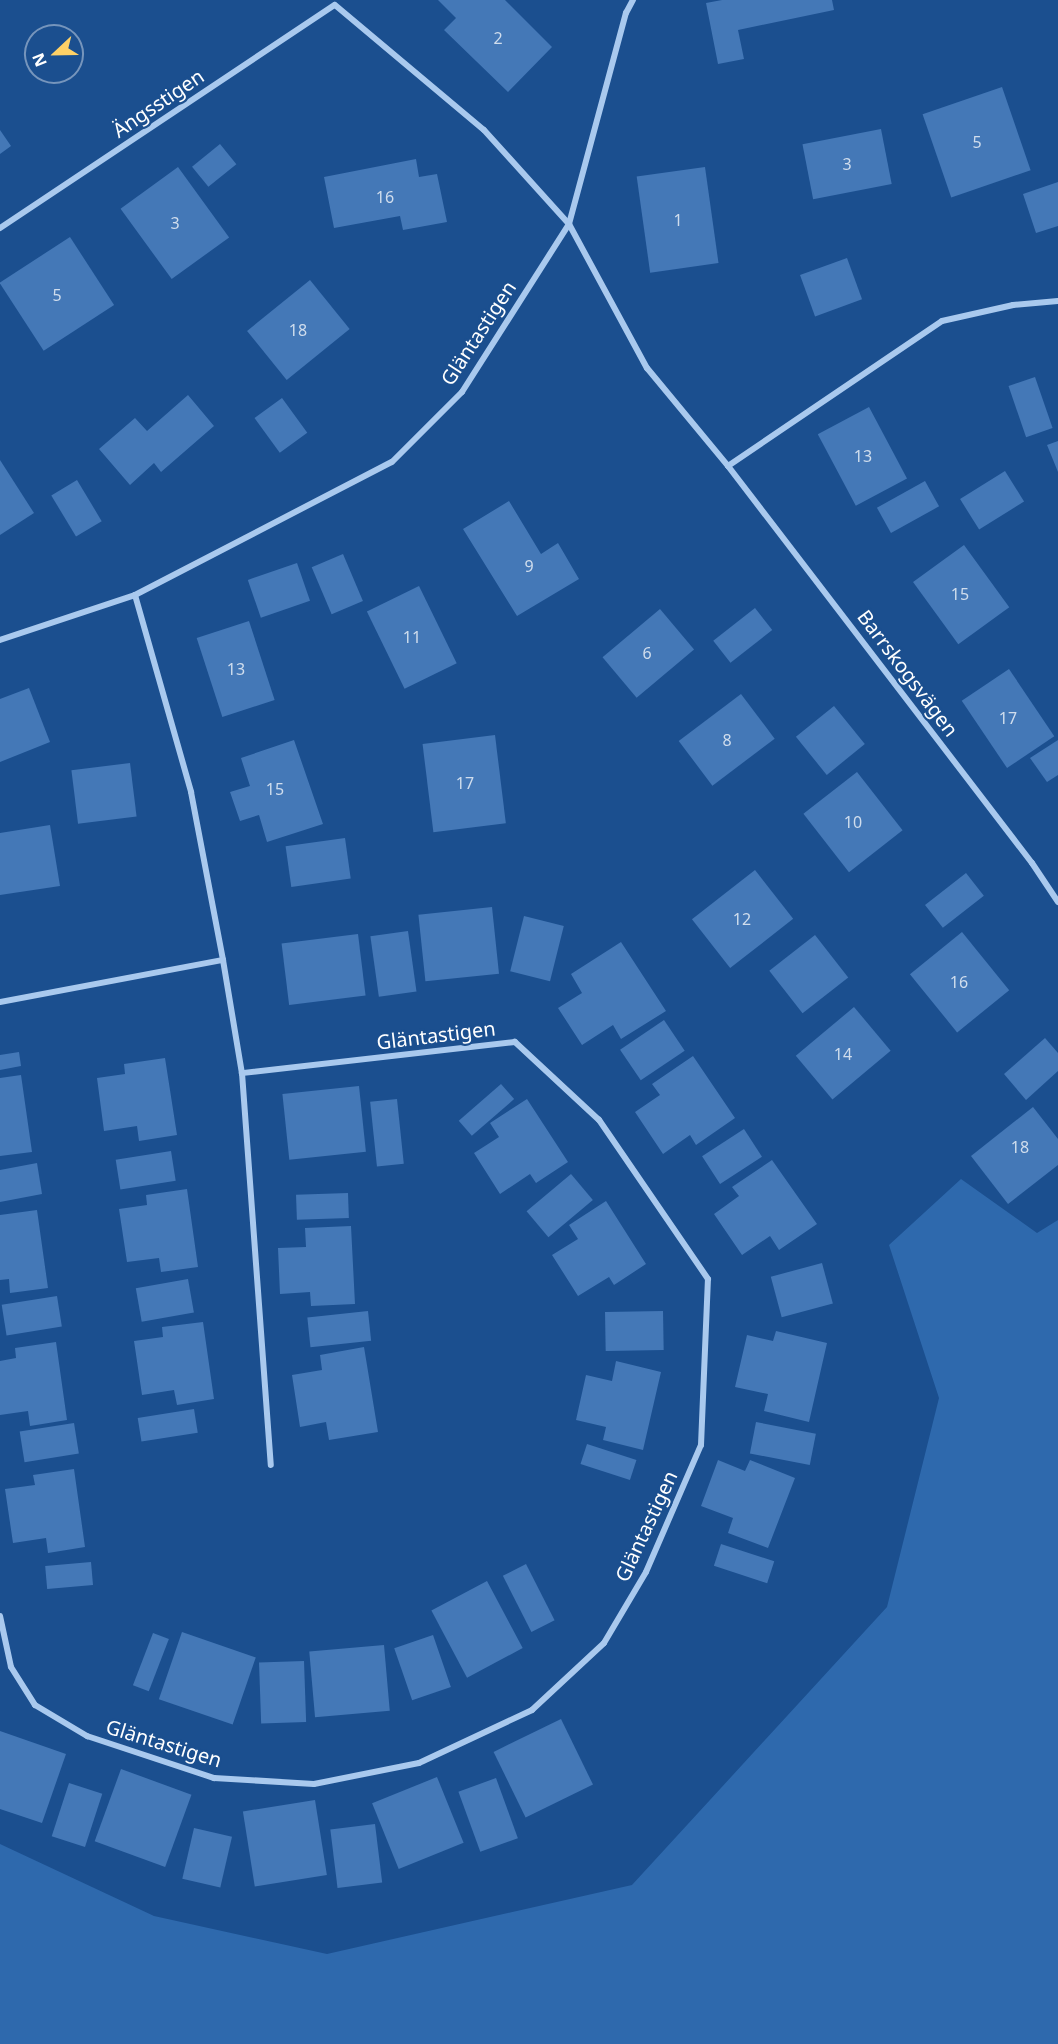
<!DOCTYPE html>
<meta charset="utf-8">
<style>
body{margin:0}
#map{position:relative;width:1058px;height:2044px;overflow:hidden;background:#1b4f8f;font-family:"Noto Sans",sans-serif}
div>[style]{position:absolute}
.green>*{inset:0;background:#2e69ad}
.building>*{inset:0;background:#4478b7;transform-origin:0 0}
.street>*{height:6px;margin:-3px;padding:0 3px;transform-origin:3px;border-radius:3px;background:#a9c9ee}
span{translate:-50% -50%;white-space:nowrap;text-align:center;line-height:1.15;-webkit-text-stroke:4.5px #1b4f8f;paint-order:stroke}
.number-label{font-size:16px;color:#d0dded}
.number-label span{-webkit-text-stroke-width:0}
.street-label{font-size:20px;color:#fff}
.north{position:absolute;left:24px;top:24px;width:60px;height:60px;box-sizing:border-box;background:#1b4f8f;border:2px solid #7695bc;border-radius:50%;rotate:248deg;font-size:16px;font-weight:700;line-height:24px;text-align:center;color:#fff}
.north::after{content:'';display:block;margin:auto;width:21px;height:27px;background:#ffd166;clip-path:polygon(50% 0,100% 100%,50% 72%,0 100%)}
</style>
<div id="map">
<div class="green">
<div style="clip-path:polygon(961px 1179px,1037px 1233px,1058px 1220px,1058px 2044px,0 2044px,0 1844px,154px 1916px,327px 1954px,632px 1885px,887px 1607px,939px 1398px,889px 1245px)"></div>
</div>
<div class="building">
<div style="clip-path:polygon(438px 0,505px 0,552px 47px,508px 92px,444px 30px,456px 18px)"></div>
<div style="clip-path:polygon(722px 0,832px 0,834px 10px,738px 30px,744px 59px,718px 64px,706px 3px)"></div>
<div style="left:1002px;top:87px;width:88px;height:84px;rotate:71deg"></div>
<div style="left:881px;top:129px;width:56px;height:80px;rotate:79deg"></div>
<div style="clip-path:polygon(0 130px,11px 146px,0 154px)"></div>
<div style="left:220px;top:144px;width:26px;height:36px;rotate:51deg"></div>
<div style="clip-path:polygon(416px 159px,419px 177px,437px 174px,447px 222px,403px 230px,400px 216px,334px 228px,324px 177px)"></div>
<div style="left:178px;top:167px;width:87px;height:71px;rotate:54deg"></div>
<div style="left:705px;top:167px;width:97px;height:69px;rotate:82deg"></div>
<div style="clip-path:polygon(1058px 182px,1058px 226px,1036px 233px,1023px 194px)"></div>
<div style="left:70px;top:237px;width:81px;height:84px;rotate:57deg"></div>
<div style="left:847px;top:258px;width:44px;height:50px;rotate:70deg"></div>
<div style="left:310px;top:280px;width:63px;height:81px;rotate:51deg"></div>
<div style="left:1035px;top:377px;width:54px;height:28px;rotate:71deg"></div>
<div style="clip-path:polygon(188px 395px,214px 426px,161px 472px,154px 463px,130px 485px,99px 449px,135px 418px,147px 431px)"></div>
<div style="left:282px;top:398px;width:43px;height:34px;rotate:54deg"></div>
<div style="left:869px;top:407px;width:81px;height:58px;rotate:62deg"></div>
<div style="clip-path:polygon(1058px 441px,1058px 472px,1047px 445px)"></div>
<div style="clip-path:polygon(0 460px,34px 513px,0 535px)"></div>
<div style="left:1005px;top:471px;width:36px;height:53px;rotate:58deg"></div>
<div style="left:77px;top:480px;width:48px;height:30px;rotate:59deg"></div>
<div style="left:925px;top:481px;width:29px;height:55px;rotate:61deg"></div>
<div style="clip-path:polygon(509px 501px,541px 554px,558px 543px,579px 579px,517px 616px,463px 529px)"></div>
<div style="left:964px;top:545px;width:77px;height:63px;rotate:54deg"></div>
<div style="left:343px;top:554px;width:51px;height:34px;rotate:67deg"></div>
<div style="left:297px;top:563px;width:40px;height:52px;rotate:71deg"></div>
<div style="left:419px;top:586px;width:86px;height:58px;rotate:64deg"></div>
<div style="left:755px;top:608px;width:28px;height:53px;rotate:52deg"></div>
<div style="left:660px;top:609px;width:53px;height:75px;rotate:50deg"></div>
<div style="left:249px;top:621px;width:83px;height:55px;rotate:72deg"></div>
<div style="left:1009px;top:669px;width:81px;height:57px;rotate:56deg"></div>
<div style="clip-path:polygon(29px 688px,50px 742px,0 762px,0 699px)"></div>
<div style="left:741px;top:694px;width:56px;height:78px;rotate:53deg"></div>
<div style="left:834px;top:706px;width:49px;height:49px;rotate:51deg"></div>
<div style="left:495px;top:735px;width:89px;height:73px;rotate:83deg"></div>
<div style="clip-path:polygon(294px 740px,323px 824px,267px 842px,259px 815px,240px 821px,230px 792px,250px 786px,241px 758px)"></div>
<div style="clip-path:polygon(1058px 740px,1058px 775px,1047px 782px,1030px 758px)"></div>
<div style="left:130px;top:763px;width:54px;height:59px;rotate:83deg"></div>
<div style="left:857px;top:772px;width:74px;height:68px;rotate:52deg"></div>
<div style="clip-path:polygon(50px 825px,60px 886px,0 895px,0 833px)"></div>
<div style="left:345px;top:838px;width:41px;height:60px;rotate:82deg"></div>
<div style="left:755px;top:870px;width:62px;height:80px;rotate:52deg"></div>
<div style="left:966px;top:873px;width:29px;height:52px;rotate:52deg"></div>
<div style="left:492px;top:907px;width:67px;height:74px;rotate:84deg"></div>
<div style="left:524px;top:916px;width:41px;height:57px;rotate:14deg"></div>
<div style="left:408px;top:931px;width:61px;height:38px;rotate:82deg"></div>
<div style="left:962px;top:932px;width:75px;height:67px;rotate:51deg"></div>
<div style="left:358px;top:934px;width:62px;height:77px;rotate:83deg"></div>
<div style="left:815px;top:935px;width:54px;height:58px;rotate:52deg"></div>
<div style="clip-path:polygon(621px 942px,666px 1011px,621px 1039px,613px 1025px,582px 1045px,558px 1008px,582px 993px,571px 974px)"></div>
<div style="left:854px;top:1007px;width:57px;height:76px;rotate:50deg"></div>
<div style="left:664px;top:1020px;width:37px;height:53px;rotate:56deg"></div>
<div style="clip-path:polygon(1045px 1038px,1058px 1053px,1058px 1071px,1026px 1100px,1004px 1074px)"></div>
<div style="clip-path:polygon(19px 1052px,21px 1066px,0 1070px,0 1055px)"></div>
<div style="clip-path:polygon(693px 1056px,735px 1118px,696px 1145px,690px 1135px,663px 1154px,635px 1112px,660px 1095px,652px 1084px)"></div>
<div style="clip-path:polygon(165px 1058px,177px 1135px,139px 1141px,137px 1126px,104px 1131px,97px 1078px,125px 1074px,124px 1064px)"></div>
<div style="clip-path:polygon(21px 1075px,32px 1152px,0 1156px,0 1078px)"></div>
<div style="left:501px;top:1084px;width:20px;height:56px;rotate:49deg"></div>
<div style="left:359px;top:1086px;width:66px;height:77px;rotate:84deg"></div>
<div style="left:397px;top:1099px;width:65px;height:27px;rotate:84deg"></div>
<div style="clip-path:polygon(527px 1099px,568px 1162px,536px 1183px,530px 1174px,500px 1194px,474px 1153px,499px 1137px,490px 1123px)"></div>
<div style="clip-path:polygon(1033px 1107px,1058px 1139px,1058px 1165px,1008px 1204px,971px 1156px)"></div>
<div style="left:744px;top:1129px;width:33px;height:50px;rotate:57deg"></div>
<div style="left:171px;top:1151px;width:30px;height:56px;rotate:81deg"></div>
<div style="clip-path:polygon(772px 1160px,817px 1224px,779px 1250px,770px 1236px,742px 1255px,714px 1214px,739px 1196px,732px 1187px)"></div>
<div style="clip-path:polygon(37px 1163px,42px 1194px,0 1202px,0 1170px)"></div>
<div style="left:571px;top:1174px;width:34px;height:58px;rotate:50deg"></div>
<div style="clip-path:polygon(187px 1189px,198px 1267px,161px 1272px,159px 1258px,127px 1262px,119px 1209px,147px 1205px,146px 1195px)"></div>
<div style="left:348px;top:1193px;width:25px;height:52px;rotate:88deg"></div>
<div style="clip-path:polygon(606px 1201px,646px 1264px,614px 1285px,609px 1277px,578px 1296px,552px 1255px,578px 1239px,569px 1225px)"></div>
<div style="clip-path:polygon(37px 1210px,48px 1288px,10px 1293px,9px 1279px,0 1280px,0 1215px)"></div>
<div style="clip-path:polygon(351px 1226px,355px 1304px,311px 1306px,310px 1292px,280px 1294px,278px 1248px,306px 1247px,305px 1228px)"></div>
<div style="left:822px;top:1263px;width:42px;height:53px;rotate:75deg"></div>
<div style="left:188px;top:1279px;width:34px;height:53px;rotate:80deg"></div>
<div style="left:57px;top:1296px;width:31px;height:56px;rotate:81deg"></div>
<div style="left:368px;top:1311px;width:30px;height:61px;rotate:84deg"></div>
<div style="left:663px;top:1311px;width:39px;height:58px;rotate:89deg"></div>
<div style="clip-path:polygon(203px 1322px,214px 1399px,177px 1405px,174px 1390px,142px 1395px,134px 1341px,163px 1337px,162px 1327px)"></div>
<div style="clip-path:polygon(776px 1331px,827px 1343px,809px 1422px,764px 1411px,768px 1394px,735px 1387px,747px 1335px,773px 1341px)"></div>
<div style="clip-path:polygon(56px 1342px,67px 1420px,30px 1426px,28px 1411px,0 1415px,0 1361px,16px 1358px,15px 1348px)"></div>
<div style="clip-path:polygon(364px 1347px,378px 1432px,329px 1440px,326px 1422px,300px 1427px,292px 1375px,322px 1370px,320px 1355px)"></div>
<div style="clip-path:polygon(616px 1361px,661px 1372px,643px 1450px,603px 1440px,606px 1427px,576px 1420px,586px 1375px,612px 1381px)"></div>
<div style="left:194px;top:1409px;width:24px;height:57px;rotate:81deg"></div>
<div style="left:756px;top:1422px;width:61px;height:32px;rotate:11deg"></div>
<div style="left:74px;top:1423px;width:31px;height:55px;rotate:81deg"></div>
<div style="left:587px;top:1444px;width:52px;height:21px;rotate:18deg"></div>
<div style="clip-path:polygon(718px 1460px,745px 1471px,750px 1460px,795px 1478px,768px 1548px,728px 1533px,733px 1518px,701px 1506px)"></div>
<div style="clip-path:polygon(74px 1469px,85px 1547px,48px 1553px,46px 1538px,13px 1543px,5px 1489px,35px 1485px,33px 1475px)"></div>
<div style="left:721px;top:1544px;width:56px;height:23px;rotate:18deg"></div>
<div style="left:91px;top:1562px;width:23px;height:46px;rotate:85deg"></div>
<div style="left:526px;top:1564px;width:63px;height:26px;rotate:63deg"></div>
<div style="left:487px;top:1581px;width:76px;height:63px;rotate:62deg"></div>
<div style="left:182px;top:1632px;width:78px;height:71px;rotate:19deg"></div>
<div style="left:153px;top:1633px;width:17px;height:56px;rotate:21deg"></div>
<div style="left:433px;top:1635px;width:55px;height:41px;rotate:71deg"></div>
<div style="left:384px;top:1645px;width:66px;height:75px;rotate:85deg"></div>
<div style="left:304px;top:1661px;width:61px;height:45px;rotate:88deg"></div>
<div style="left:561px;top:1719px;width:73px;height:75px;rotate:64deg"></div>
<div style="clip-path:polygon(0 1731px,66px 1754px,42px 1823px,0 1809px)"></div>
<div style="left:121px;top:1769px;width:75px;height:77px;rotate:20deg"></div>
<div style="left:437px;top:1777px;width:71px;height:70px;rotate:68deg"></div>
<div style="left:496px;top:1778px;width:64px;height:40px;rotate:70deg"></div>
<div style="left:69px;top:1783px;width:35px;height:56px;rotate:18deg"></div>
<div style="left:315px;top:1800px;width:76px;height:73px;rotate:81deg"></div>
<div style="left:375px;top:1824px;width:59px;height:45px;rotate:83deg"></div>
<div style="left:194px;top:1828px;width:39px;height:52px;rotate:13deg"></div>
</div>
<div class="street">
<div style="left:0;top:228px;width:402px;rotate:-33.7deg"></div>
<div style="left:335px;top:5px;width:194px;rotate:40deg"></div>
<div style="left:484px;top:130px;width:127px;rotate:47.9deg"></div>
<div style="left:569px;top:224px;width:164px;rotate:61.6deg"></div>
<div style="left:647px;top:368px;width:127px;rotate:50.4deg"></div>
<div style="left:728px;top:466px;width:500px;rotate:52.56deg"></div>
<div style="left:1032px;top:863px;width:47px;rotate:56.3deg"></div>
<div style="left:728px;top:466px;width:258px;rotate:-34.1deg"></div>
<div style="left:942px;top:321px;width:73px;rotate:-12.7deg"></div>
<div style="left:1013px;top:305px;width:45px;rotate:-5.1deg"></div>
<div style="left:135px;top:595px;width:205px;rotate:74.1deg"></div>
<div style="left:191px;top:792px;width:171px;rotate:79.2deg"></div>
<div style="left:0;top:640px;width:142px;rotate:-18.4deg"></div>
<div style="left:135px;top:595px;width:289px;rotate:-27.4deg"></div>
<div style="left:392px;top:462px;width:99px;rotate:-45deg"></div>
<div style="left:462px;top:392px;width:199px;rotate:-57.5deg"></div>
<div style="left:569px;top:224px;width:219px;rotate:-74.9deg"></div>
<div style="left:626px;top:13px;width:15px;rotate:-62deg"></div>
<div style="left:0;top:1002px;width:227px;rotate:-10.7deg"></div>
<div style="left:223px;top:960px;width:115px;rotate:80.5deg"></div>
<div style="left:242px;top:1073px;width:393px;rotate:85.8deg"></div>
<div style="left:0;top:1616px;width:52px;rotate:77.8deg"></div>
<div style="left:11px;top:1667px;width:45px;rotate:57.7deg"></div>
<div style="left:35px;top:1705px;width:61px;rotate:30.8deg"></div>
<div style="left:87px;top:1736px;width:134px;rotate:18.3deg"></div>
<div style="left:214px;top:1778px;width:100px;rotate:3.4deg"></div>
<div style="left:314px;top:1784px;width:107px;rotate:-11.3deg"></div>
<div style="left:419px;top:1763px;width:125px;rotate:-25.1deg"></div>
<div style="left:532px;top:1710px;width:98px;rotate:-42.9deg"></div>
<div style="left:604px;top:1643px;width:82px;rotate:-59.4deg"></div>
<div style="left:646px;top:1572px;width:138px;rotate:-66.6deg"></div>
<div style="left:701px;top:1445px;width:166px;rotate:-87.6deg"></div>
<div style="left:708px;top:1279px;width:193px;rotate:-124.4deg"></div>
<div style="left:599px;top:1120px;width:115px;rotate:-137.1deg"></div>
<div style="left:515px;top:1042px;width:275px;rotate:173.5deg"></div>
</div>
<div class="number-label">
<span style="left:498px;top:38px">2</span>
<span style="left:977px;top:142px">5</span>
<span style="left:847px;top:164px">3</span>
<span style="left:385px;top:197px">16</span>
<span style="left:678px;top:220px">1</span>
<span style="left:175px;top:223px">3</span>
<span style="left:57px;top:295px">5</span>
<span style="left:298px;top:330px">18</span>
<span style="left:863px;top:456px">13</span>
<span style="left:529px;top:566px">9</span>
<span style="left:960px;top:594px">15</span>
<span style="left:412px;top:637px">11</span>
<span style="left:647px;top:653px">6</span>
<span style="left:236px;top:669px">13</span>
<span style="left:1008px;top:718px">17</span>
<span style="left:727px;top:740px">8</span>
<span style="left:465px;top:783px">17</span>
<span style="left:275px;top:789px">15</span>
<span style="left:853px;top:822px">10</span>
<span style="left:742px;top:919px">12</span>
<span style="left:959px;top:982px">16</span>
<span style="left:843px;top:1054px">14</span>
<span style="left:1020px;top:1147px">18</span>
</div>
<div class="street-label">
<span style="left:158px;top:103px;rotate:-34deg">Ängsstigen</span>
<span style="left:478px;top:333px;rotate:-57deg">Gläntastigen</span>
<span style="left:908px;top:673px;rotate:53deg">Barrskogsvägen</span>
<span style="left:436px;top:1035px;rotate:-7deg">Gläntastigen</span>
<span style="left:646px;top:1526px;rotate:-65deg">Gläntastigen</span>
<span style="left:164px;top:1743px;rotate:17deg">Gläntastigen</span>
</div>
<div class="north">N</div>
</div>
